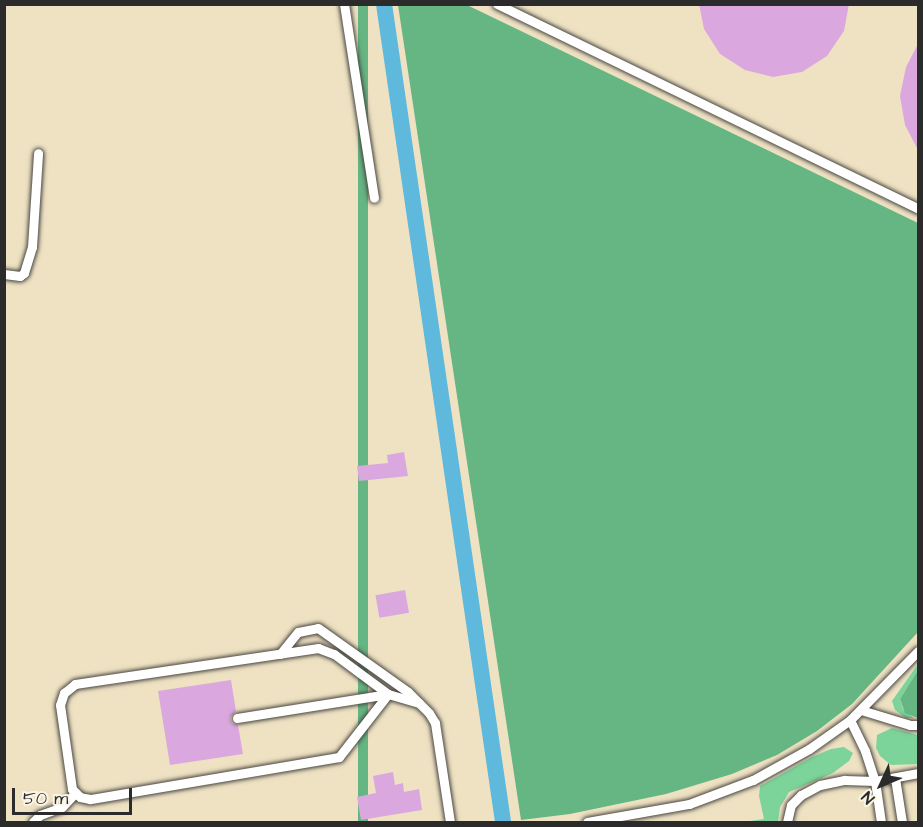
<!DOCTYPE html>
<style>
body{margin:0}
#map{position:relative;width:923px;height:827px;overflow:hidden;background:#efe2c3;font-family:"Architects Daughter",sans-serif}
div>[style]{position:absolute}
.green>*{inset:0;background:#7cd49a}
.forest>*{inset:0;background:#65b682;transform-origin:0 0}
.canal>*{height:16px;margin:-8px;padding:0 8px;transform-origin:8px;border-radius:8px;background:#5eb9dc}
.building>*{inset:0;background:#daa8df;transform-origin:0 0}
.roads{filter:drop-shadow(0 0 2px #484642) drop-shadow(0 0 2px #484642)}
.service>*{height:9px;margin:-4.5px;padding:0 4.5px;transform-origin:4.5px;border-radius:4.5px;background:#fff}
span{translate:-50% -50%;white-space:nowrap;text-align:center;line-height:1.15;-webkit-text-stroke:6px #fcf5e5;paint-order:stroke}
.frame{position:absolute;inset:0;border:6px solid #2b2b2b;pointer-events:none}
.north{position:absolute;left:851px;top:755px;width:60px;height:60px;-webkit-text-stroke:4px #fcf5e5;paint-order:stroke;rotate:226deg;font-size:16px;font-weight:700;line-height:24px;text-align:center;color:#2b2b2b}
.north::after{content:'';display:block;margin:auto;width:21px;height:27px;background:#2b2b2b;clip-path:polygon(50% 0,100% 100%,50% 72%,0 100%)}
.scale{position:absolute;left:12px;top:788px;width:120px;height:27px;box-sizing:border-box;border:3px solid #2b2b2b;border-top:0;padding-left:8px;font-size:18px;line-height:21px;white-space:nowrap;color:#2b2b2b;-webkit-text-stroke:4px #fcf5e5;paint-order:stroke}
</style>
<div id="map">
<div class="green">
<div style="clip-path:polygon(918px 664px,918px 670px,900px 699px,903px 709px,914px 718px,906px 718px,895px 710px,892px 701px)"></div>
<div style="clip-path:polygon(892px 728px,918px 735px,918px 764px,891px 765px,880px 756px,876px 748px,877px 735px)"></div>
<div style="clip-path:polygon(844px 747px,853px 753px,849px 761px,833px 773px,789px 792px,780px 807px,778px 822px,743px 822px,764px 819px,759px 796px,760px 786px,812px 757px,831px 749px)"></div>
</div>
<div class="forest">
<div style="left:358px;top:5px;width:10px;height:817px"></div>
<div style="clip-path:polygon(398px 5px,467px 5px,918px 223px,918px 632px,852px 704px,817px 731px,777px 755px,732px 774px,666px 794px,570px 814px,521px 820px)"></div>
<div style="clip-path:polygon(918px 670px,918px 718px,905px 713px,900px 699px)"></div>
</div>
<div class="canal">
<div style="left:384px;top:4px;width:827px;rotate:81.72deg"></div>
</div>
<div class="building">
<div style="clip-path:polygon(699px 4px,849px 4px,844px 31px,827px 56px,802px 72px,773px 77px,745px 70px,720px 54px,704px 29px)"></div>
<div style="clip-path:polygon(918px 44px,918px 150px,905px 125px,900px 96px,906px 67px)"></div>
<div style="clip-path:polygon(404px 452px,408px 476px,359px 481px,357px 466px,388px 463px,387px 455px)"></div>
<div style="left:405px;top:590px;width:23px;height:30px;rotate:80deg"></div>
<div style="clip-path:polygon(231px 680px,236px 711px,230px 718px,232px 723px,238px 725px,243px 754px,170px 765px,158px 691px)"></div>
<div style="clip-path:polygon(393px 772px,395px 785px,403px 783px,404px 792px,419px 789px,422px 810px,361px 820px,357px 797px,376px 793px,373px 776px)"></div>
</div>
<div class="roads">
<div class="service">
<div style="left:344px;top:4px;width:196px;rotate:81.2deg"></div>
<div style="left:497px;top:4px;width:468px;rotate:25.9deg"></div>
<div style="left:4px;top:274px;width:16px;rotate:7deg"></div>
<div style="left:20px;top:276px;width:5px;rotate:-37deg"></div>
<div style="left:24px;top:273px;width:27px;rotate:-73deg"></div>
<div style="left:32px;top:247px;width:94px;rotate:-86.3deg"></div>
<div style="left:318px;top:648px;width:17px;rotate:21deg"></div>
<div style="left:334px;top:654px;width:67px;rotate:36.5deg"></div>
<div style="left:388px;top:694px;width:80px;rotate:127.9deg"></div>
<div style="left:339px;top:757px;width:253px;rotate:170.4deg"></div>
<div style="left:90px;top:799px;width:10px;rotate:-169deg"></div>
<div style="left:80px;top:797px;width:11px;rotate:-135deg"></div>
<div style="left:72px;top:789px;width:85px;rotate:-98.1deg"></div>
<div style="left:60px;top:705px;width:13px;rotate:-72deg"></div>
<div style="left:64px;top:693px;width:14px;rotate:-39deg"></div>
<div style="left:75px;top:684px;width:246px;rotate:-8.4deg"></div>
<div style="left:280px;top:654px;width:28px;rotate:-51deg"></div>
<div style="left:298px;top:632px;width:20px;rotate:-11deg"></div>
<div style="left:318px;top:628px;width:110px;rotate:35.4deg"></div>
<div style="left:408px;top:692px;width:14px;rotate:45deg"></div>
<div style="left:861px;top:710px;width:51px;rotate:17deg"></div>
<div style="left:910px;top:725px;width:8px"></div>
<div style="left:237px;top:718px;width:153px;rotate:-9deg"></div>
<div style="left:388px;top:694px;width:32px;rotate:16deg"></div>
<div style="left:419px;top:703px;width:14px;rotate:45deg"></div>
<div style="left:429px;top:713px;width:12px;rotate:59deg"></div>
<div style="left:435px;top:723px;width:100px;rotate:81.4deg"></div>
<div style="left:850px;top:720px;width:34px;rotate:64deg"></div>
<div style="left:865px;top:751px;width:32px;rotate:72deg"></div>
<div style="left:875px;top:781px;width:41px;rotate:81.7deg"></div>
<div style="left:895px;top:778px;width:45px;rotate:81deg"></div>
<div style="left:33px;top:822px;width:10px;rotate:-45deg"></div>
<div style="left:40px;top:815px;width:23px;rotate:-20deg"></div>
<div style="left:62px;top:807px;width:19px;rotate:-47deg"></div>
<div style="left:587px;top:822px;width:104px;rotate:-10deg"></div>
<div style="left:689px;top:804px;width:68px;rotate:-20.6deg"></div>
<div style="left:753px;top:780px;width:64px;rotate:-29deg"></div>
<div style="left:809px;top:749px;width:50px;rotate:-35.3deg"></div>
<div style="left:850px;top:720px;width:97px;rotate:-45.4deg"></div>
<div style="left:787px;top:822px;width:17px;rotate:-77deg"></div>
<div style="left:791px;top:805px;width:14px;rotate:-45deg"></div>
<div style="left:801px;top:795px;width:21px;rotate:-28deg"></div>
<div style="left:820px;top:785px;width:25px;rotate:-12deg"></div>
<div style="left:844px;top:780px;width:31px;rotate:2deg"></div>
<div style="left:875px;top:781px;width:44px;rotate:-10.5deg"></div>
</div>
</div>
<div class="frame"></div>
<div class="north">N</div>
<div class="scale">50 m</div>
</div>
